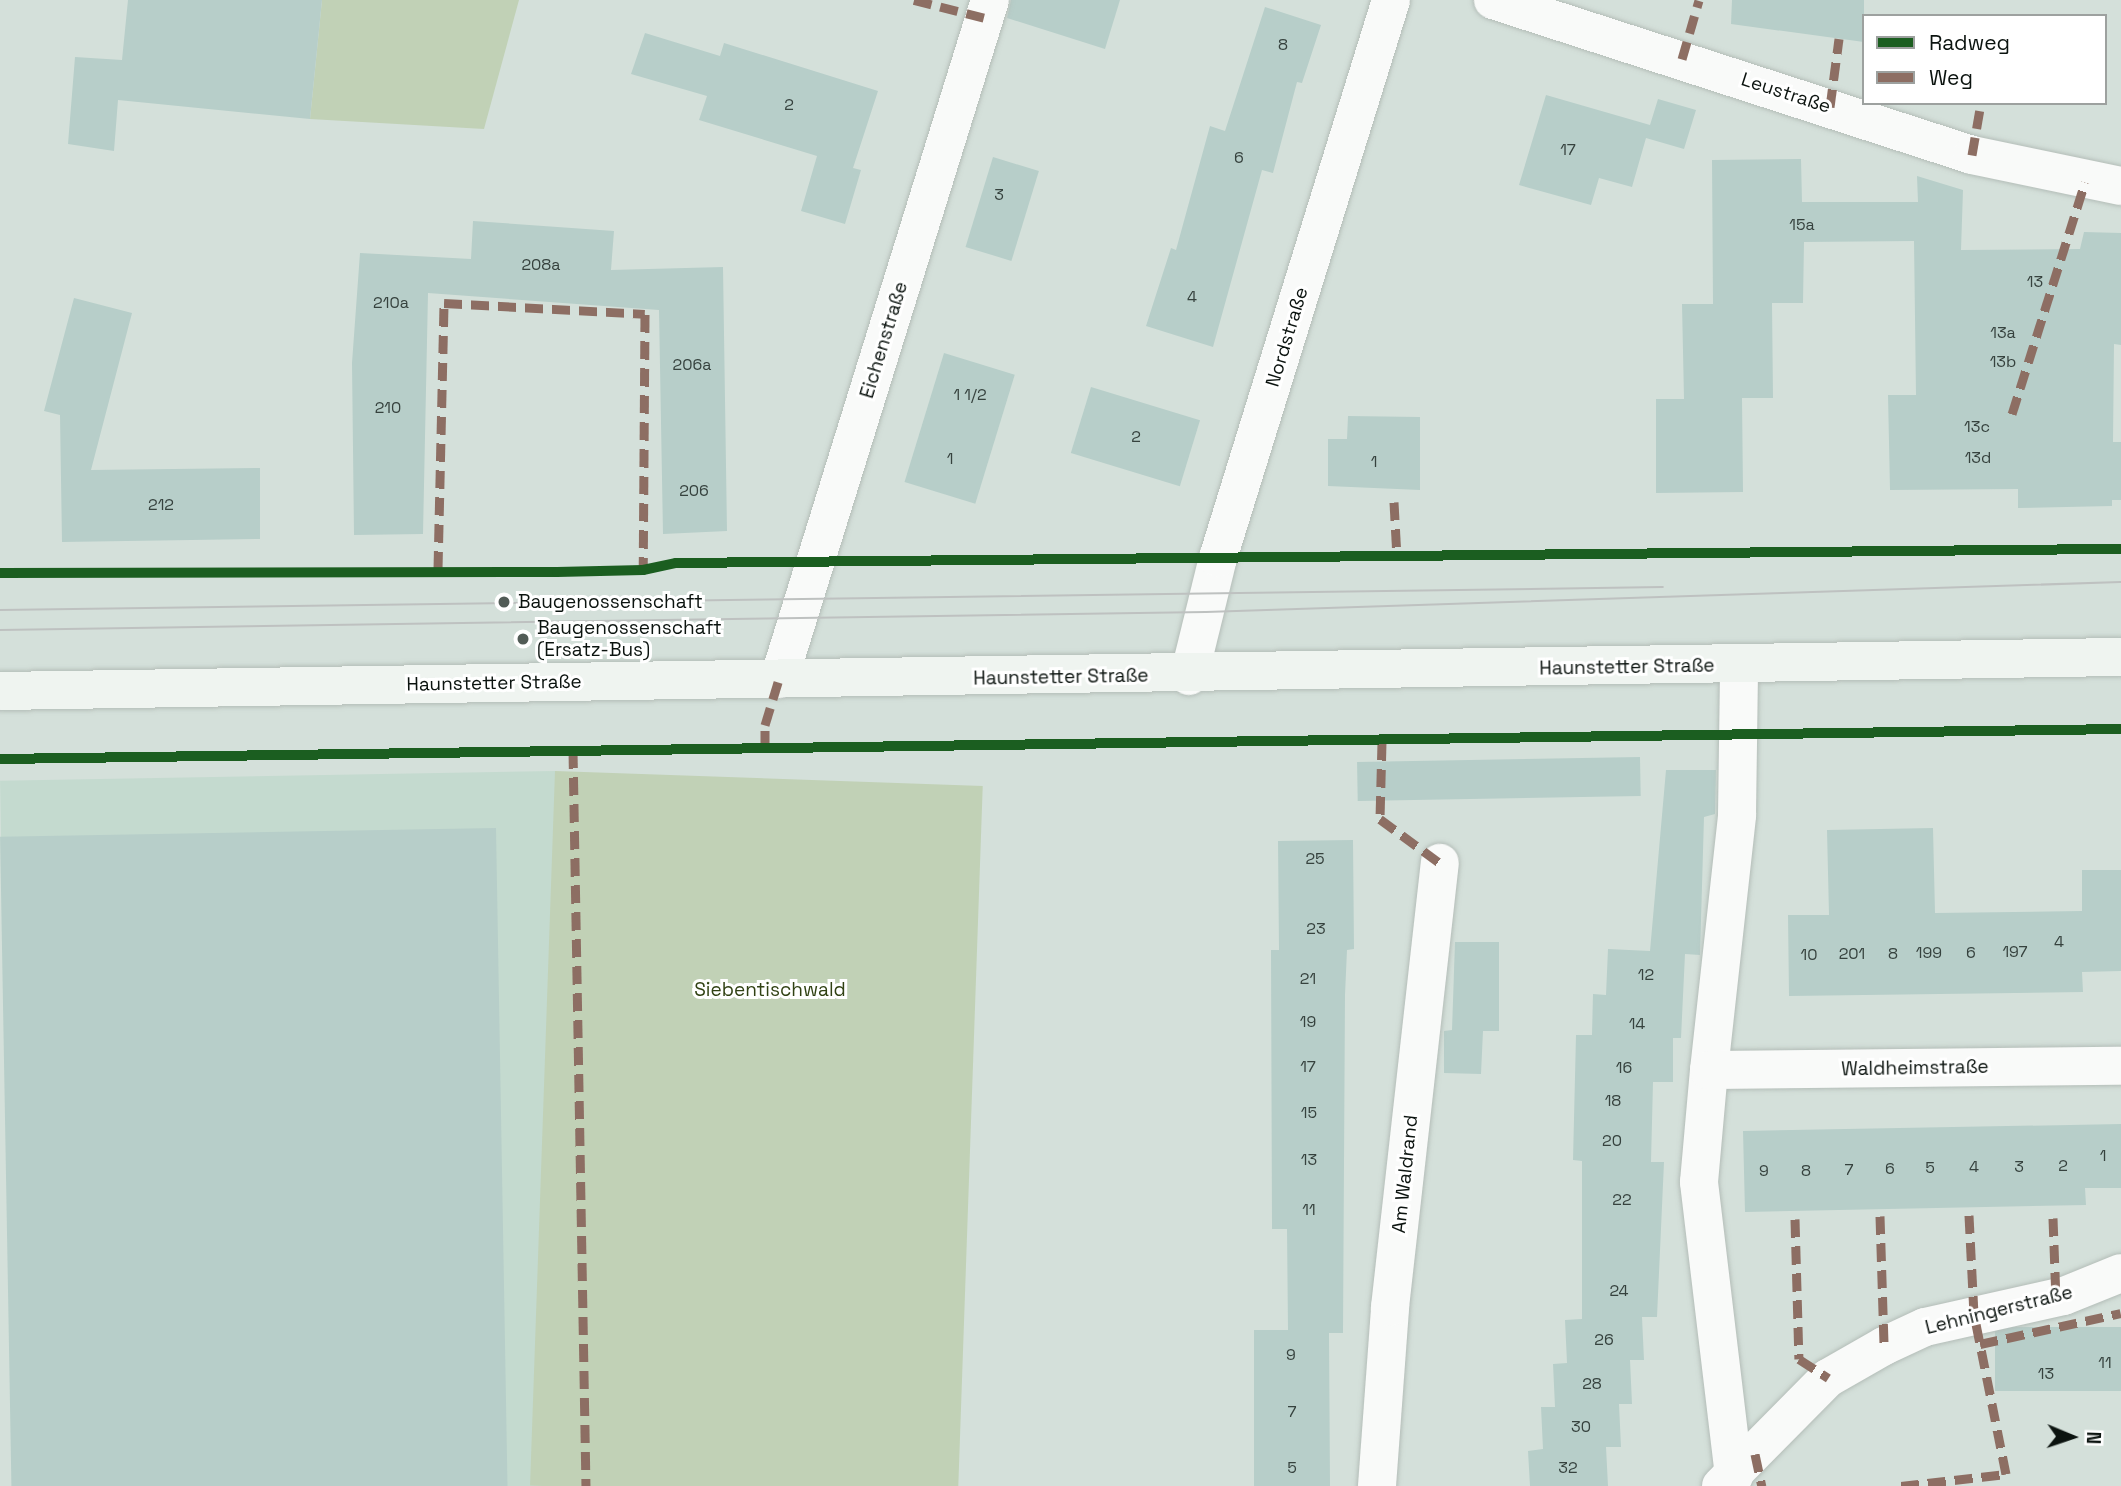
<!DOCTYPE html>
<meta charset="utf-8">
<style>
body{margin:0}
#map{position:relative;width:2121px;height:1486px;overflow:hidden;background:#d4e0da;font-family:"Space Grotesk",sans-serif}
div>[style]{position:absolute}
.built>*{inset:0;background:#c4dacf;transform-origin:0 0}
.green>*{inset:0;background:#c1d1b6;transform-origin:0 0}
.building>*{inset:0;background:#b7cec9;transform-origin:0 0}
.roads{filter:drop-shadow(0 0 2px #b4bdb8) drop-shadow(0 0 2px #b4bdb8)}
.street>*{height:38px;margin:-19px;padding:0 19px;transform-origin:19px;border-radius:19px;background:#f9faf9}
.secondary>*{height:38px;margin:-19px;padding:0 19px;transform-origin:19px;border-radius:19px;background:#eff4f0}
.tram>*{height:2px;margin:-1px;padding:0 1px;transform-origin:1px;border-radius:1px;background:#bec1c0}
.quiet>*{height:9px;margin-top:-4.5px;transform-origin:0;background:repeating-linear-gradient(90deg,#8d6e63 0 18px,transparent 0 27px)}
.cycleway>*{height:10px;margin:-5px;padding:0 5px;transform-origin:5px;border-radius:5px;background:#1b5e20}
.dots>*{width:19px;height:19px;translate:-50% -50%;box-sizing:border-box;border:4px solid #fff;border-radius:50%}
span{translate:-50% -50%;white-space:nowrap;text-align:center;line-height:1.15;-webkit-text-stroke:6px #fff;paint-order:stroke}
.number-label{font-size:16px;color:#36423e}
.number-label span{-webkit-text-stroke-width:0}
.street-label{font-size:19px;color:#0b130f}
.poi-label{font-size:19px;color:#0b130f}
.left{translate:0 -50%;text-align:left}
.park-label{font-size:19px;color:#304113}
.legend{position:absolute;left:1862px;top:14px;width:245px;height:91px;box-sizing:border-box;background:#fff;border:2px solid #9da19f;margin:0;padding:9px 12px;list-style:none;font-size:21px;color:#0b130f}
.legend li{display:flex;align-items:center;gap:14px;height:35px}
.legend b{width:35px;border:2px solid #9da19f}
.north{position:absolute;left:2037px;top:1402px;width:70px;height:70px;-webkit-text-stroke:5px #fff;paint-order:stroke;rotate:92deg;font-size:19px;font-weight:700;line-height:28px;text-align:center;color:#0b130f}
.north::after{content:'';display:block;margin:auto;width:24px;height:32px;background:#0b130f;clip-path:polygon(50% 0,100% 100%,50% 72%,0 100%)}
</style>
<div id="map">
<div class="built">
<div style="left:555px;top:771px;width:715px;height:555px;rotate:89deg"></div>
</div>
<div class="green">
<div style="clip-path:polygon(322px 0,519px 0,484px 129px,310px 119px)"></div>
<div style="left:555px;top:771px;width:428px;height:715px;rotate:2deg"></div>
</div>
<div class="building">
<div style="clip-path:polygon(128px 0,322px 0,310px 119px,118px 100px,114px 151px,68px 144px,75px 57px,122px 60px)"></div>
<div style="clip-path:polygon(1011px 0,1120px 0,1105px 49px,1007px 18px)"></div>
<div style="clip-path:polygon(1732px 0,1864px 0,1864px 42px,1731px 24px)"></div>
<div style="clip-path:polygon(1265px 7px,1321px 25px,1302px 83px,1297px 82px,1273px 173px,1262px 170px,1213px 347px,1146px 326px,1171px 248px,1176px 250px,1210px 126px,1225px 131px)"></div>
<div style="clip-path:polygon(645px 33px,720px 56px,724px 43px,878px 91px,853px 168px,861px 170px,845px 224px,801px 211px,817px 156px,699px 120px,707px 96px,631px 74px)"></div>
<div style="clip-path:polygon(1546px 95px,1650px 125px,1658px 99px,1696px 110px,1684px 149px,1646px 138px,1632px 187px,1599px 178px,1591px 205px,1519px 185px)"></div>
<div style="left:993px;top:157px;width:48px;height:94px;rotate:17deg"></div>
<div style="clip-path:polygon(1801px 159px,1802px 202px,1918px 202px,1917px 176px,1963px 190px,1961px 250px,2080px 249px,2084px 232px,2121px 233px,2121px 345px,2114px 344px,2113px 442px,2121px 442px,2121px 500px,2112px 500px,2112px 506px,2018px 508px,2018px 489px,1890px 490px,1888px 395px,1916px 395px,1914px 241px,1804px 242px,1803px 303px,1772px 303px,1773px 398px,1742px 398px,1743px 492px,1656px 493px,1656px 399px,1684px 399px,1682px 304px,1713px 304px,1712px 160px)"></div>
<div style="clip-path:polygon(473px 221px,614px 231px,611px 270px,723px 267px,727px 531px,663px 534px,659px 310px,428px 293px,423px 534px,354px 535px,352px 363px,360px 253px,471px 259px)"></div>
<div style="clip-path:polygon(74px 298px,132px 313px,91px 470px,260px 468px,260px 539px,62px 542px,60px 415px,44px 411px)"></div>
<div style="left:944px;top:353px;width:74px;height:135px;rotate:17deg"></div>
<div style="left:1091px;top:387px;width:114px;height:69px;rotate:17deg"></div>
<div style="clip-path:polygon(1348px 416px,1420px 417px,1420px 490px,1328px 486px,1328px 439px,1347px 439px)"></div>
<div style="left:1640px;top:757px;width:39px;height:283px;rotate:89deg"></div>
<div style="clip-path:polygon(1666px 770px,1716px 770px,1715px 814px,1704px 817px,1700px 955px,1685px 954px,1681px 1038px,1673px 1038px,1673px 1082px,1653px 1082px,1651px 1162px,1664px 1162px,1657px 1317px,1642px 1317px,1644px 1360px,1630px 1360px,1632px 1404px,1619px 1404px,1621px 1447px,1606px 1447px,1608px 1486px,1530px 1486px,1528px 1451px,1543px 1449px,1541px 1407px,1555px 1407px,1553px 1364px,1567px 1363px,1565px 1320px,1582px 1319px,1582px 1161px,1573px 1160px,1576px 1035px,1592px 1035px,1593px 994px,1606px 995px,1608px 949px,1650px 951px)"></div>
<div style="left:496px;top:828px;width:658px;height:496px;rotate:89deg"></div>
<div style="clip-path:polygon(1933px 828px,1935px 913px,2082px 911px,2082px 870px,2121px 870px,2121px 971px,2082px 972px,2083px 992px,1789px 996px,1788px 915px,1829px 915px,1827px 830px)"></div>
<div style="clip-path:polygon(1353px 840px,1354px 949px,1347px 950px,1345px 995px,1343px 1333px,1329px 1333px,1330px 1486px,1254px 1486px,1254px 1330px,1288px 1330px,1287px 1229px,1272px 1229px,1271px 950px,1279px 950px,1278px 841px)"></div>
<div style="clip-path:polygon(1455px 942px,1499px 942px,1499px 1031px,1483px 1031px,1481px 1074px,1444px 1073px,1444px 1031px,1452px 1030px)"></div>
<div style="clip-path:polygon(2121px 1124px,2121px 1188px,2085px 1188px,2086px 1205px,1745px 1212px,1743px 1131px)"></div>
<div style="left:2121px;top:1327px;width:64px;height:126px;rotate:90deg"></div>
</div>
<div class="roads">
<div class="street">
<div style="left:1493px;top:0;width:503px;rotate:17.93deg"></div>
<div style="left:1972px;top:155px;width:152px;rotate:11.8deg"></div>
<div style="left:1189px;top:676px;width:122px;rotate:-76.2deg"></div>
<div style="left:1218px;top:558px;width:584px;rotate:-72.77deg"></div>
<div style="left:779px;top:679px;width:711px;rotate:-72.74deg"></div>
<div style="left:1709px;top:1070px;width:257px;rotate:-83.7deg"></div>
<div style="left:1737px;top:815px;width:150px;rotate:-89.2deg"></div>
<div style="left:1734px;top:1476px;width:296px;rotate:-96.8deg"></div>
<div style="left:1699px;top:1182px;width:112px;rotate:-84.9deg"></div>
<div style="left:1709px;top:1070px;width:412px;rotate:-0.6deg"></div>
<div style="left:1377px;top:1486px;width:179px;rotate:-85.8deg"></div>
<div style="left:1390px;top:1307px;width:447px;rotate:-83.6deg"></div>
<div style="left:1721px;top:1486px;width:152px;rotate:-45.3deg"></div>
<div style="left:1828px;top:1378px;width:64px;rotate:-29.7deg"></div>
<div style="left:1884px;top:1346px;width:45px;rotate:-24.9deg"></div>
<div style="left:1925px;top:1327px;width:142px;rotate:-12.6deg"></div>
<div style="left:2064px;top:1296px;width:61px;rotate:-22deg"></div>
</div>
<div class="secondary">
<div style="left:0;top:691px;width:2121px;rotate:-0.92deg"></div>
</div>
</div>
<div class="tram">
<div style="left:0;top:610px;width:1663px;rotate:-0.79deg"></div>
<div style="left:0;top:630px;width:1206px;rotate:-0.86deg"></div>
<div style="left:1206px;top:612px;width:915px;rotate:-1.88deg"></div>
</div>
<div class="quiet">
<div style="left:914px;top:0;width:73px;rotate:14.2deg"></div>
<div style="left:1682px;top:59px;width:61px;rotate:-73.9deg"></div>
<div style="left:1830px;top:107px;width:69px;rotate:-82.5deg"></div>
<div style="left:1972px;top:155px;width:53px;rotate:-80.2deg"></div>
<div style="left:2012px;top:414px;width:243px;rotate:-72.5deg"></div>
<div style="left:1394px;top:502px;width:55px;rotate:86.9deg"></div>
<div style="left:438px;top:569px;width:266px;rotate:-88.7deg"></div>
<div style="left:444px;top:303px;width:201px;rotate:3.1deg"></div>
<div style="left:645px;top:314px;width:256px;rotate:90.4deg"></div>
<div style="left:1382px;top:742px;width:77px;rotate:91.5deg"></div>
<div style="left:1380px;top:819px;width:74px;rotate:36.3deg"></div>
<div style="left:765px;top:748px;width:23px;rotate:-90deg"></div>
<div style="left:765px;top:725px;width:48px;rotate:-73.1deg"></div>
<div style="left:573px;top:750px;width:736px;rotate:88.99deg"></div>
<div style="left:1880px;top:1216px;width:130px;rotate:88.2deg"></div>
<div style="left:2053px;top:1218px;width:80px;rotate:87.9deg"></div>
<div style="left:1795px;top:1219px;width:140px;rotate:88.4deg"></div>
<div style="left:1799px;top:1359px;width:35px;rotate:33deg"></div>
<div style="left:1980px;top:1344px;width:144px;rotate:-12.4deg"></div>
<div style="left:1755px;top:1454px;width:33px;rotate:78deg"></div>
<div style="left:1901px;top:1486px;width:106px;rotate:-6.5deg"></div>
<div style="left:2006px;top:1474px;width:163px;rotate:-101.3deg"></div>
<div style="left:1974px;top:1314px;width:99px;rotate:-92.9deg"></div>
</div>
<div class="cycleway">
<div style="left:0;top:573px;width:557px;rotate:-0.1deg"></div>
<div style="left:557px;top:572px;width:86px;rotate:-1.3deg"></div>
<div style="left:643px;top:570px;width:34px;rotate:-12deg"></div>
<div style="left:676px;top:563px;width:1445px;rotate:-0.56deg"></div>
<div style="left:0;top:759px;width:2121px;rotate:-0.81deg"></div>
</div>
<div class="dots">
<div style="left:504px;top:602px;background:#515b56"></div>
<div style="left:523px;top:639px;background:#515b56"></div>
</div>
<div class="number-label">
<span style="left:1283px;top:45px">8</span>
<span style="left:789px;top:105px">2</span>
<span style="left:1568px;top:150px">17</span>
<span style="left:1239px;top:158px">6</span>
<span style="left:999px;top:195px">3</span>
<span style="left:1802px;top:225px">15a</span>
<span style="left:541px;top:265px">208a</span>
<span style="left:2035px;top:282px">13</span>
<span style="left:1192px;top:297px">4</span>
<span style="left:391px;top:303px">210a</span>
<span style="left:2003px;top:333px">13a</span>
<span style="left:2003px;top:362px">13b</span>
<span style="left:692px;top:365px">206a</span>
<span style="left:970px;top:395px">1 1/2</span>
<span style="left:388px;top:408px">210</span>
<span style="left:1977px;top:427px">13c</span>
<span style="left:1136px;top:437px">2</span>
<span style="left:1978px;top:458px">13d</span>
<span style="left:950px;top:459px">1</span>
<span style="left:1374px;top:462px">1</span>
<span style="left:694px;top:491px">206</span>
<span style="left:161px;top:505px">212</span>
<span style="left:1315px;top:859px">25</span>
<span style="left:1316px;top:929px">23</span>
<span style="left:2059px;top:942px">4</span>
<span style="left:2015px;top:952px">197</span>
<span style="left:1929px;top:953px">199</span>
<span style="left:1971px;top:953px">6</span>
<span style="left:1852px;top:954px">201</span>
<span style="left:1893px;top:954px">8</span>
<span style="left:1809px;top:955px">10</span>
<span style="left:1646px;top:975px">12</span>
<span style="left:1308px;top:979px">21</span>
<span style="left:1308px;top:1022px">19</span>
<span style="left:1637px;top:1024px">14</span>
<span style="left:1308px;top:1067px">17</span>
<span style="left:1624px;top:1068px">16</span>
<span style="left:1613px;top:1101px">18</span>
<span style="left:1309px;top:1113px">15</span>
<span style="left:1612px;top:1141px">20</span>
<span style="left:2103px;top:1156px">1</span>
<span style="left:1309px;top:1160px">13</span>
<span style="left:2063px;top:1166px">2</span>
<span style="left:1974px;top:1167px">4</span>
<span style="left:2019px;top:1167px">3</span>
<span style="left:1930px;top:1168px">5</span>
<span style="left:1890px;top:1169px">6</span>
<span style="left:1849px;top:1170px">7</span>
<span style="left:1764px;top:1171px">9</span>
<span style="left:1806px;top:1171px">8</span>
<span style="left:1622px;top:1200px">22</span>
<span style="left:1309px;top:1210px">11</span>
<span style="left:1619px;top:1291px">24</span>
<span style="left:1604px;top:1340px">26</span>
<span style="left:1291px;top:1355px">9</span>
<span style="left:2105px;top:1363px">11</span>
<span style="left:2046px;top:1374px">13</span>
<span style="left:1592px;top:1384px">28</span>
<span style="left:1292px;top:1412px">7</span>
<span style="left:1581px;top:1427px">30</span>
<span style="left:1292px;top:1468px">5</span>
<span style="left:1568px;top:1468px">32</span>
</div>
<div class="street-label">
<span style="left:1786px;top:93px;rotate:18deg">Leustraße</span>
<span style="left:1287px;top:337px;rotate:-73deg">Nordstraße</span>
<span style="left:884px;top:340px;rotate:-73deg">Eichenstraße</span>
<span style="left:1627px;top:667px;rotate:-1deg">Haunstetter Straße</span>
<span style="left:1061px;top:677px;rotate:-1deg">Haunstetter Straße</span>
<span style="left:494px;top:683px;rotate:-1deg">Haunstetter Straße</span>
<span style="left:1915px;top:1068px;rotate:-1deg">Waldheimstraße</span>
<span style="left:1405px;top:1174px;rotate:-84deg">Am Waldrand</span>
<span style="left:1999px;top:1310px;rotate:-14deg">Lehningerstraße</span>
</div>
<div class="poi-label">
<span class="left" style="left:518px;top:602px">Baugenossenschaft</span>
<span class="left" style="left:537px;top:639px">Baugenossenschaft<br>(Ersatz-Bus)</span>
</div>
<div class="park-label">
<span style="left:770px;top:990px">Siebentischwald</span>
</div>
<ul class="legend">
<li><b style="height:9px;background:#1b5e20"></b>Radweg</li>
<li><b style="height:9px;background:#8d6e63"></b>Weg</li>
</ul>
<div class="north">N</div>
</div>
